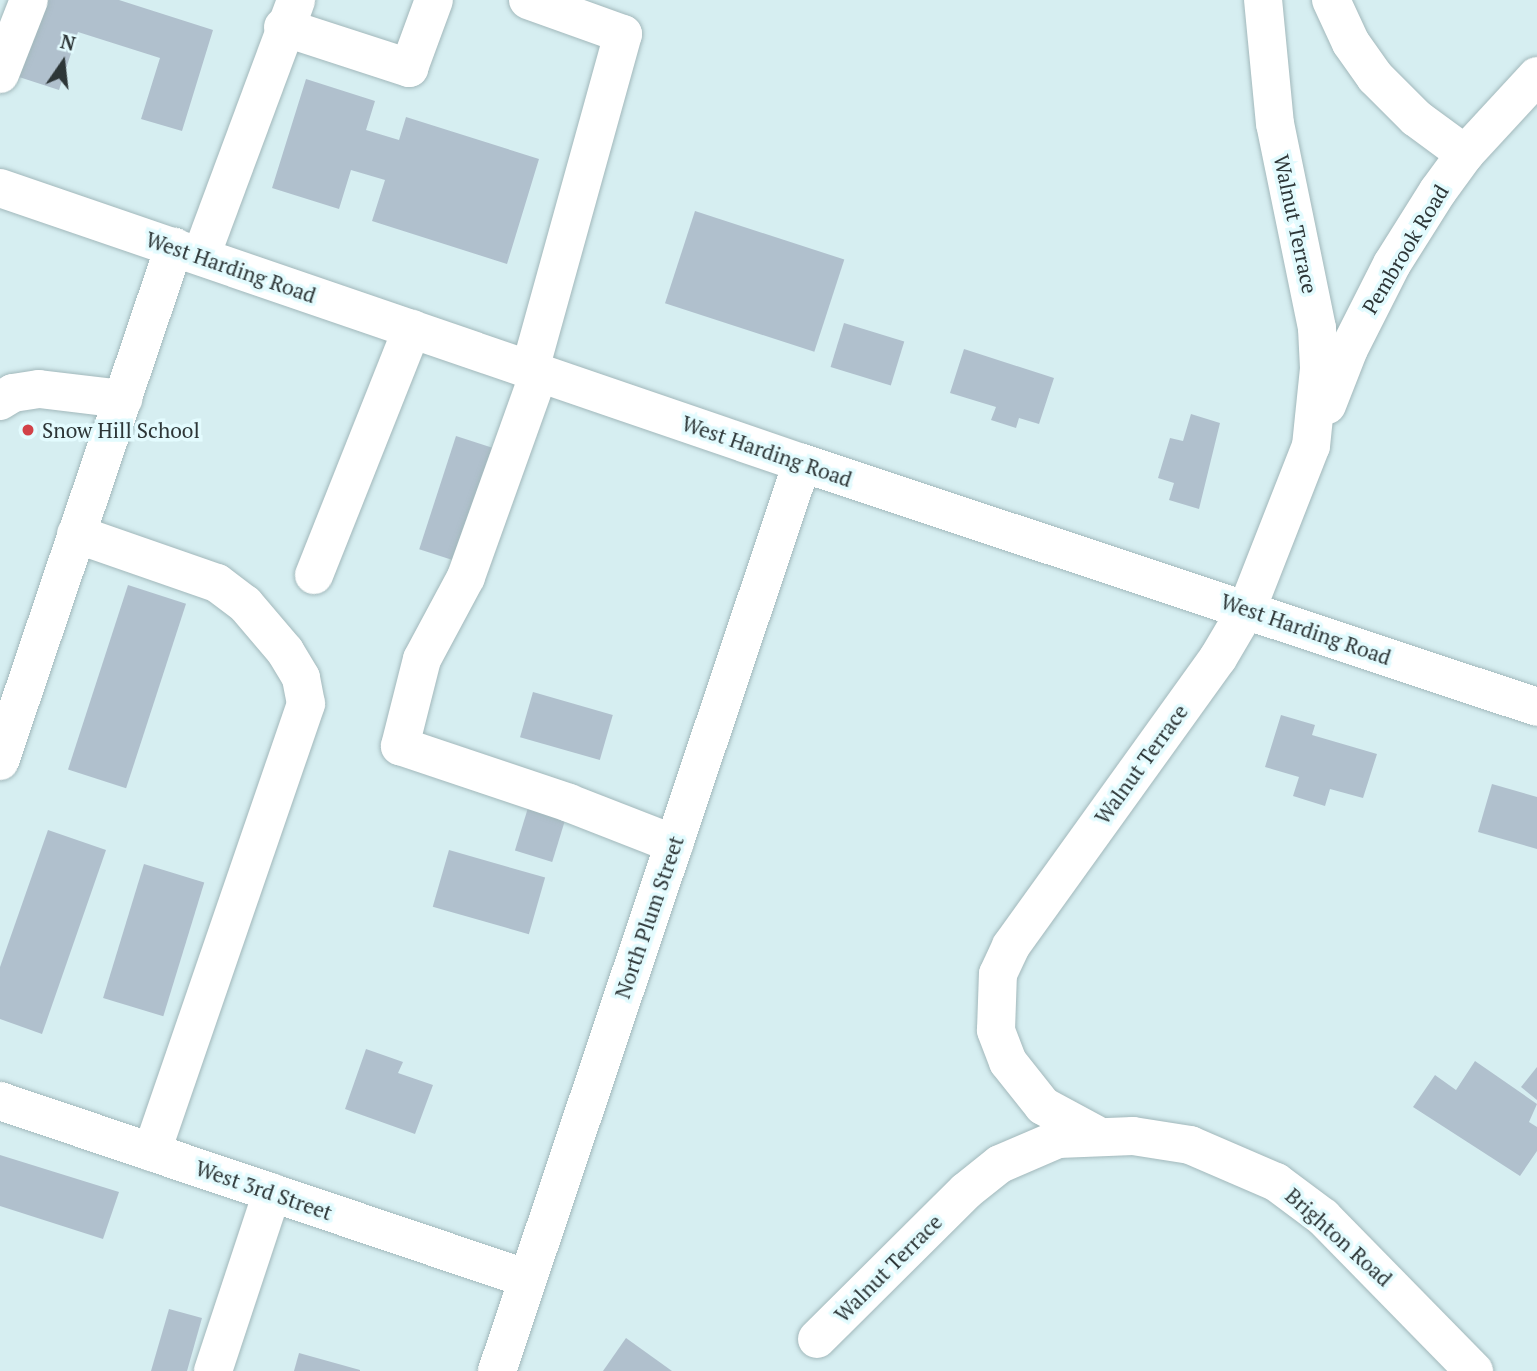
<!DOCTYPE html>
<style>
body{margin:0}
#map{position:relative;width:1537px;height:1371px;overflow:hidden;background:#d6eef1;font-family:"PT Serif",serif}
div>[style]{position:absolute}
.building>*{inset:0;background:#b0c0cd;transform-origin:0 0}
.roads{filter:drop-shadow(0 0 2px #a2b8bb) drop-shadow(0 0 2px #a2b8bb)}
.minor>*{height:38px;margin:-19px;padding:0 19px;transform-origin:19px;border-radius:19px;background:#fff}
.dots>*{width:19px;height:19px;translate:-50% -50%;box-sizing:border-box;border:4px solid #e3fbfe;border-radius:50%}
span{translate:-50% -50%;white-space:nowrap;text-align:center;line-height:1.15;-webkit-text-stroke:7px #e3fbfe;paint-order:stroke}
.street-label{font-size:21px;color:#2d3637}
.poi-label{font-size:21px;color:#2d3637}
.left{translate:0 -50%;text-align:left}
.north{position:absolute;left:28px;top:28px;width:70px;height:70px;-webkit-text-stroke:5px #e3fbfe;paint-order:stroke;rotate:14deg;font-size:19px;font-weight:700;line-height:28px;text-align:center;color:#2d3637}
.north::after{content:'';display:block;margin:auto;width:24px;height:32px;background:#2d3637;clip-path:polygon(50% 0,100% 100%,50% 72%,0 100%)}
</style>
<div id="map">
<div class="building">
<div style="clip-path:polygon(44px 0,119px 0,213px 30px,182px 131px,141px 119px,160px 58px,78px 32px,59px 90px,19px 77px)"></div>
<div style="clip-path:polygon(306px 79px,375px 101px,366px 130px,399px 140px,406px 117px,539px 159px,507px 264px,372px 221px,385px 180px,351px 170px,339px 209px,272px 188px)"></div>
<div style="left:695px;top:211px;width:157px;height:97px;rotate:18deg"></div>
<div style="left:844px;top:323px;width:63px;height:46px;rotate:17deg"></div>
<div style="clip-path:polygon(964px 349px,1054px 378px,1039px 424px,1019px 418px,1016px 428px,991px 420px,996px 407px,950px 393px)"></div>
<div style="clip-path:polygon(1191px 414px,1220px 423px,1199px 509px,1169px 500px,1174px 483px,1158px 478px,1170px 438px,1183px 441px)"></div>
<div style="left:456px;top:436px;width:52px;height:119px;rotate:18deg"></div>
<div style="left:128px;top:585px;width:61px;height:194px;rotate:18deg"></div>
<div style="left:533px;top:692px;width:83px;height:47px;rotate:16deg"></div>
<div style="clip-path:polygon(1281px 715px,1315px 725px,1312px 735px,1377px 754px,1363px 798px,1330px 789px,1325px 806px,1293px 796px,1299px 777px,1265px 767px)"></div>
<div style="clip-path:polygon(1492px 784px,1537px 797px,1537px 849px,1478px 832px)"></div>
<div style="left:531px;top:798px;width:39px;height:55px;rotate:17deg"></div>
<div style="clip-path:polygon(48px 830px,106px 850px,42px 1034px,0 1019px,0 967px)"></div>
<div style="left:449px;top:850px;width:100px;height:59px;rotate:16deg"></div>
<div style="left:144px;top:864px;width:63px;height:140px;rotate:17deg"></div>
<div style="clip-path:polygon(366px 1049px,403px 1062px,398px 1073px,433px 1085px,415px 1134px,345px 1109px)"></div>
<div style="clip-path:polygon(1475px 1061px,1537px 1104px,1529px 1122px,1537px 1127px,1537px 1151px,1520px 1176px,1413px 1107px,1435px 1075px,1456px 1090px)"></div>
<div style="clip-path:polygon(1537px 1067px,1537px 1100px,1521px 1087px)"></div>
<div style="clip-path:polygon(0 1155px,119px 1192px,103px 1239px,0 1206px)"></div>
<div style="clip-path:polygon(169px 1309px,202px 1318px,187px 1371px,151px 1371px)"></div>
<div style="clip-path:polygon(626px 1338px,672px 1371px,603px 1371px)"></div>
<div style="clip-path:polygon(299px 1353px,360px 1370px,360px 1371px,294px 1371px)"></div>
</div>
<div class="roads">
<div class="minor">
<div style="left:528px;top:0;width:101px;rotate:19.7deg"></div>
<div style="left:623px;top:34px;width:349px;rotate:105.5deg"></div>
<div style="left:1331px;top:0;width:47px;rotate:65.1deg"></div>
<div style="left:1351px;top:43px;width:42px;rotate:54.8deg"></div>
<div style="left:1375px;top:77px;width:58px;rotate:45deg"></div>
<div style="left:1416px;top:118px;width:61px;rotate:36.3deg"></div>
<div style="left:283px;top:27px;width:133px;rotate:18deg"></div>
<div style="left:409px;top:68px;width:72px;rotate:-69.8deg"></div>
<div style="left:0;top:74px;width:79px;rotate:-68.6deg"></div>
<div style="left:0;top:188px;width:848px;rotate:18.93deg"></div>
<div style="left:802px;top:463px;width:774px;rotate:18.36deg"></div>
<div style="left:201px;top:256px;width:273px;rotate:-69.6deg"></div>
<div style="left:539px;top:373px;width:217px;rotate:109.7deg"></div>
<div style="left:466px;top:577px;width:93px;rotate:118.2deg"></div>
<div style="left:422px;top:659px;width:90px;rotate:104.2deg"></div>
<div style="left:400px;top:746px;width:178px;rotate:18.6deg"></div>
<div style="left:569px;top:803px;width:113px;rotate:21.3deg"></div>
<div style="left:0;top:401px;width:15px;rotate:-32deg"></div>
<div style="left:13px;top:393px;width:26px;rotate:-9deg"></div>
<div style="left:39px;top:389px;width:85px;rotate:6.8deg"></div>
<div style="left:1327px;top:405px;width:60px;rotate:-68.6deg"></div>
<div style="left:1349px;top:349px;width:95px;rotate:-63.2deg"></div>
<div style="left:1392px;top:264px;width:86px;rotate:-57.8deg"></div>
<div style="left:1438px;top:191px;width:46px;rotate:-53.9deg"></div>
<div style="left:1465px;top:154px;width:106px;rotate:-47.3deg"></div>
<div style="left:76px;top:534px;width:149px;rotate:19.2deg"></div>
<div style="left:217px;top:583px;width:35px;rotate:37deg"></div>
<div style="left:245px;top:604px;width:62px;rotate:49.6deg"></div>
<div style="left:285px;top:651px;width:31px;rotate:59deg"></div>
<div style="left:301px;top:678px;width:26px;rotate:79deg"></div>
<div style="left:306px;top:704px;width:474px;rotate:109deg"></div>
<div style="left:314px;top:575px;width:265px;rotate:-68.3deg"></div>
<div style="left:0;top:761px;width:543px;rotate:-71.3deg"></div>
<div style="left:0;top:1101px;width:557px;rotate:18.63deg"></div>
<div style="left:1095px;top:1134px;width:59px;rotate:-151.7deg"></div>
<div style="left:1043px;top:1106px;width:56px;rotate:-128.5deg"></div>
<div style="left:1008px;top:1062px;width:34px;rotate:-111deg"></div>
<div style="left:996px;top:1030px;width:56px;rotate:-88deg"></div>
<div style="left:998px;top:974px;width:31px;rotate:-65deg"></div>
<div style="left:1011px;top:946px;width:355px;rotate:-54.3deg"></div>
<div style="left:1218px;top:658px;width:57px;rotate:-59.4deg"></div>
<div style="left:1247px;top:609px;width:175px;rotate:-68.6deg"></div>
<div style="left:1311px;top:446px;width:78px;rotate:-84.1deg"></div>
<div style="left:1319px;top:368px;width:40px;rotate:-92.9deg"></div>
<div style="left:1317px;top:328px;width:208px;rotate:-101.6deg"></div>
<div style="left:1275px;top:124px;width:125px;rotate:-95.5deg"></div>
<div style="left:817px;top:1339px;width:210px;rotate:-44.8deg"></div>
<div style="left:966px;top:1191px;width:43px;rotate:-38.5deg"></div>
<div style="left:1000px;top:1164px;width:63px;rotate:-23.3deg"></div>
<div style="left:1058px;top:1139px;width:75px;rotate:-2.3deg"></div>
<div style="left:1133px;top:1136px;width:58px;rotate:9deg"></div>
<div style="left:1190px;top:1145px;width:94px;rotate:23.3deg"></div>
<div style="left:1276px;top:1182px;width:59px;rotate:36.7deg"></div>
<div style="left:1323px;top:1217px;width:216px;rotate:45.6deg"></div>
<div style="left:213px;top:1371px;width:188px;rotate:-71.7deg"></div>
<div style="left:497px;top:1371px;width:958px;rotate:-71.43deg"></div>
</div>
</div>
<div class="dots">
<div style="left:28px;top:430px;background:#d24248"></div>
</div>
<div class="street-label">
<span style="left:1296px;top:224px;rotate:78deg">Walnut Terrace</span>
<span style="left:1405px;top:249px;rotate:-59deg">Pembrook Road</span>
<span style="left:231px;top:267px;rotate:19deg">West Harding Road</span>
<span style="left:767px;top:451px;rotate:19deg">West Harding Road</span>
<span style="left:1306px;top:629px;rotate:19deg">West Harding Road</span>
<span style="left:1141px;top:764px;rotate:-54deg">Walnut Terrace</span>
<span style="left:649px;top:917px;rotate:-71deg">North Plum Street</span>
<span style="left:264px;top:1190px;rotate:19deg">West 3rd Street</span>
<span style="left:1339px;top:1237px;rotate:42deg">Brighton Road</span>
<span style="left:888px;top:1268px;rotate:-45deg">Walnut Terrace</span>
</div>
<div class="poi-label">
<span class="left" style="left:42px;top:430px">Snow Hill School</span>
</div>
<div class="north">N</div>
</div>
